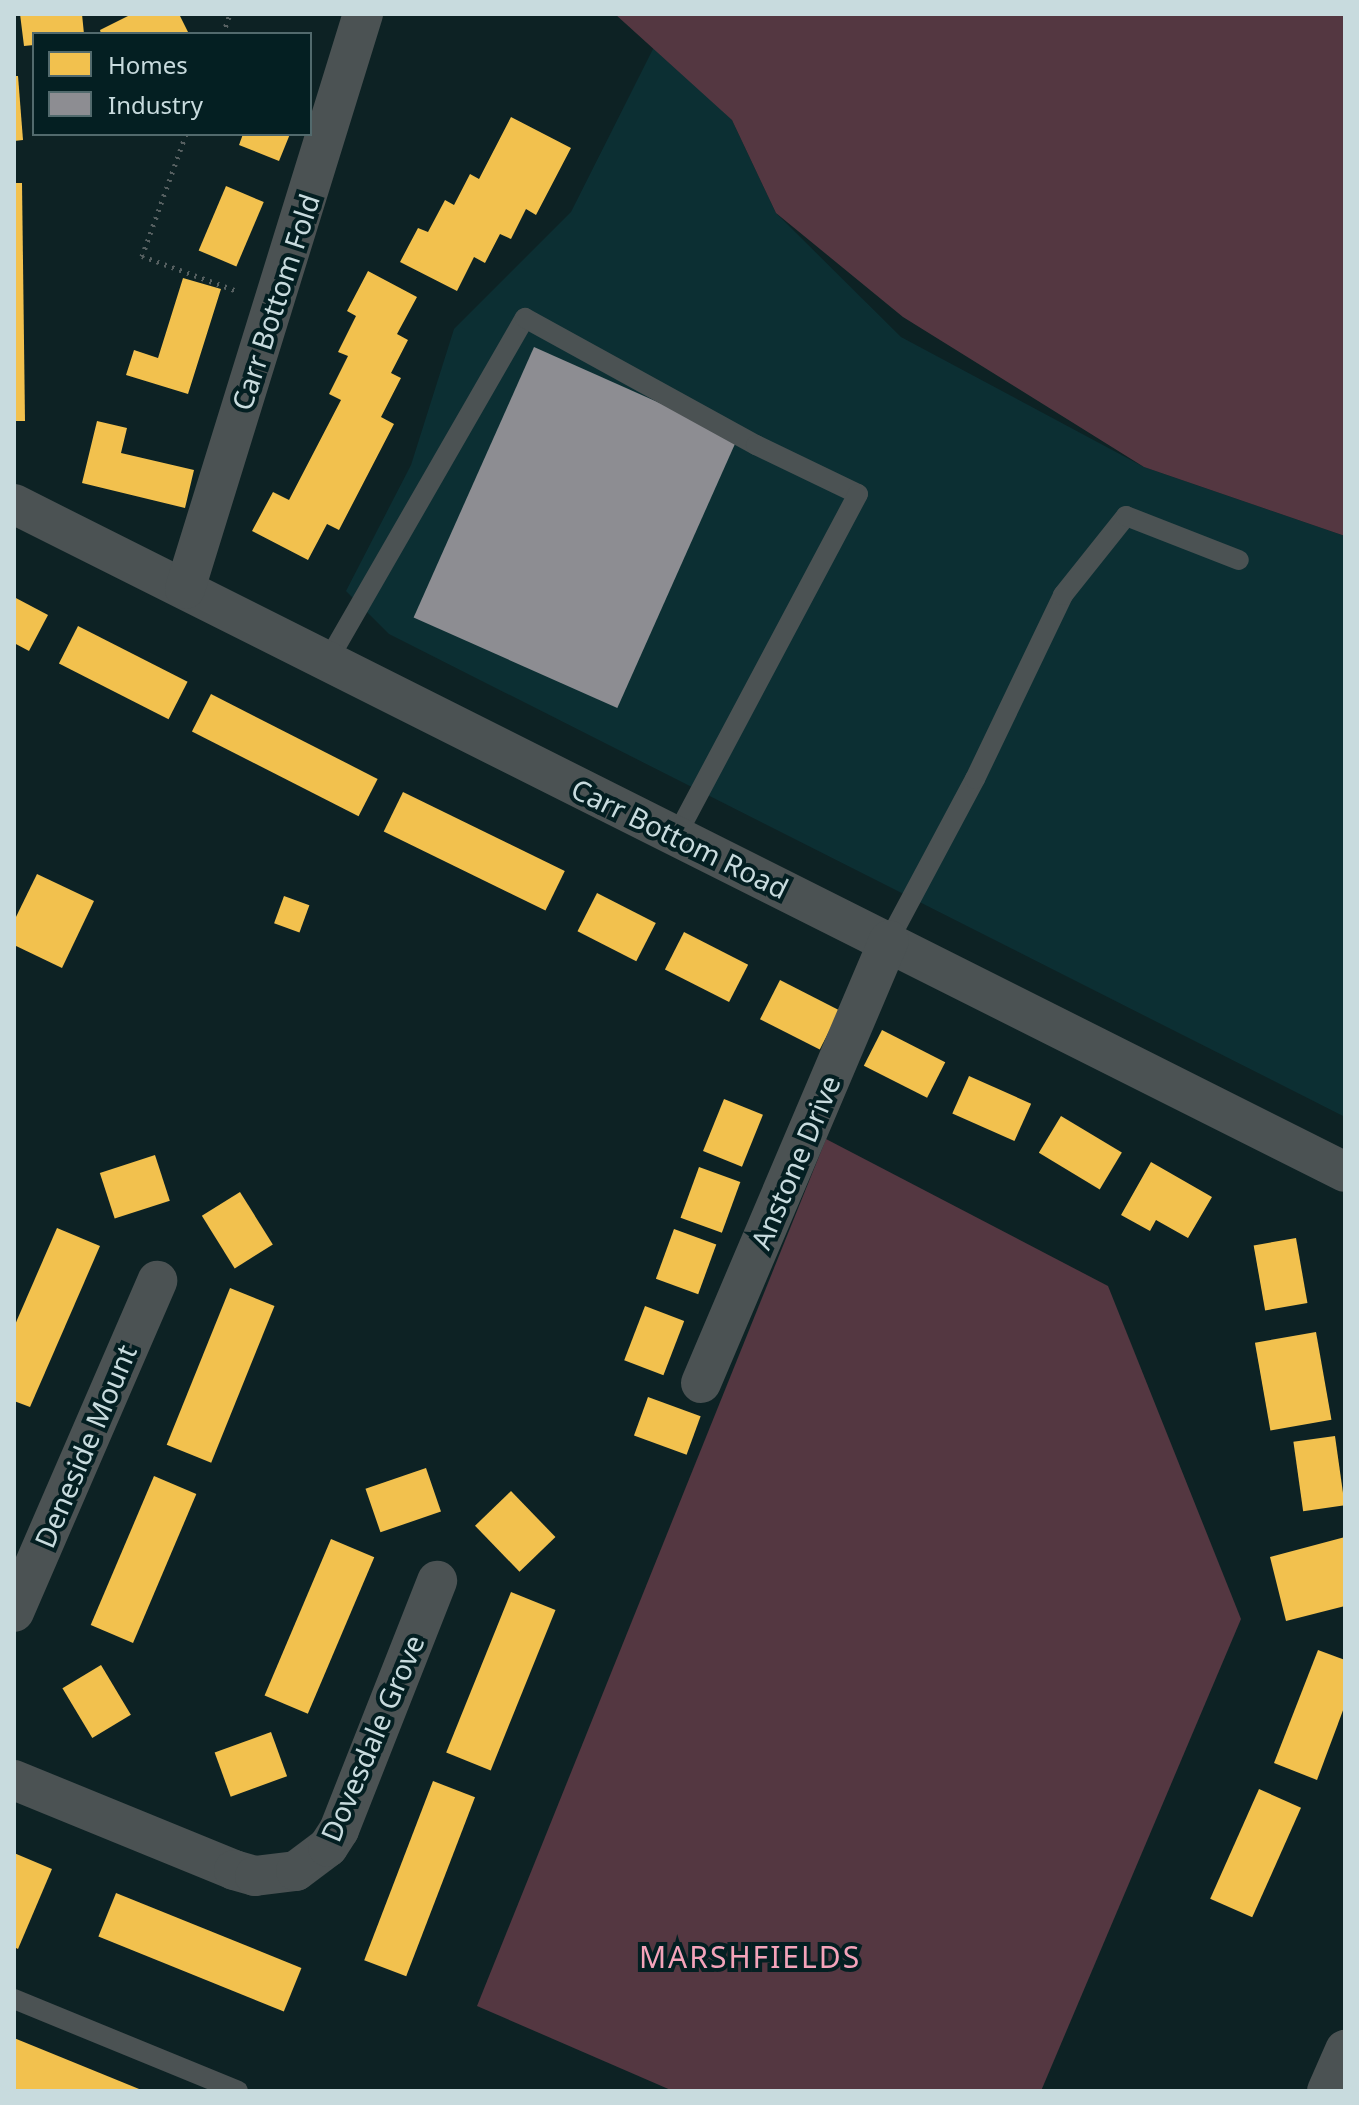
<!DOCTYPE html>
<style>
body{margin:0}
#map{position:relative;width:1359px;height:2105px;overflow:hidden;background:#0d2224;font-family:"Noto Sans",sans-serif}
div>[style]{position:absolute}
.built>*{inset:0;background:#0c2f33}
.green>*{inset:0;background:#543741}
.homes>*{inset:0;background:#f2c14e;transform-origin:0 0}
.industry>*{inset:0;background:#8d8d92;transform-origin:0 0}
.path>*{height:5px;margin-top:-2.5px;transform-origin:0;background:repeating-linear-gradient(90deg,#555f60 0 2px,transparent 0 8px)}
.service>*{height:20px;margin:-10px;padding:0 10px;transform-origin:10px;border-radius:10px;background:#4b5253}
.minor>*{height:40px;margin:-20px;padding:0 20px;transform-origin:20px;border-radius:20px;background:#4b5253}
span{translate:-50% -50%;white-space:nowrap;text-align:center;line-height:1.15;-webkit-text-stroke:8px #041f22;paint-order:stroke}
.street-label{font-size:28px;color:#c8dbde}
.neighbourhood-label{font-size:30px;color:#f4a3ba;letter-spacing:2px}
.frame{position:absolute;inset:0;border:16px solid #c8dbde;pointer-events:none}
.legend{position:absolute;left:32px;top:32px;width:280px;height:104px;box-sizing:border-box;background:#041f22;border:2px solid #526a6d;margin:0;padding:10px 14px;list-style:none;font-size:24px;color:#c8dbde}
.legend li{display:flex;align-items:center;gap:16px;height:40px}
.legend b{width:40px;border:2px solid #526a6d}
</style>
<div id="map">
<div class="built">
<div style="clip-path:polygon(655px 45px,732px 120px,776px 213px,901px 337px,1144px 467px,1345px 536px,1345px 1117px,389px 634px,346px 591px,411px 465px,454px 329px,571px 212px)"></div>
</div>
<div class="green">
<div style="clip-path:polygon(615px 14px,1345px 14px,1345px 536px,1144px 467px,903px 317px,776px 213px,732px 120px)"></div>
<div style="clip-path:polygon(826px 1139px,1108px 1286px,1241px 1619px,1041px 2091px,673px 2091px,477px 2006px)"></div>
</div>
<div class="homes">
<div style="clip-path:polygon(20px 14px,82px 14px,84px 34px,34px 34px,34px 45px,24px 46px)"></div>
<div style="clip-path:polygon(132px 14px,179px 14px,189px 34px,101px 34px,100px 30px)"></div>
<div style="clip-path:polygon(14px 76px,18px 76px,23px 140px,14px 141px)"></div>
<div style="clip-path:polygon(511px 117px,571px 148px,536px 215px,526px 209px,511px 239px,500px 234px,485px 263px,474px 257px,457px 291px,400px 262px,418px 228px,428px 232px,445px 200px,454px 205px,470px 174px,479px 179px)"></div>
<div style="clip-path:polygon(243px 134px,290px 134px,279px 161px,239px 145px)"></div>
<div style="clip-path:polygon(14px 183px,22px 183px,25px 421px,14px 421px)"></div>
<div style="left:226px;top:186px;width:41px;height:70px;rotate:23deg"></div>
<div style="clip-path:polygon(368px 271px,417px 297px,397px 334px,408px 340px,391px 373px,401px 378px,381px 417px,394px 424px,339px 530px,327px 524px,308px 560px,252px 531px,273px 492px,289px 500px,341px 400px,329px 394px,348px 356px,338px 352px,356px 316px,347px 311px)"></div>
<div style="clip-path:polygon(183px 278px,221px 289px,188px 394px,126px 375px,134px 350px,158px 358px)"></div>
<div style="clip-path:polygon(97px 421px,127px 428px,121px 453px,194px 470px,185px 508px,82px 483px)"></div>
<div style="clip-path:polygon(14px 597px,48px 615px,29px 651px,14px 643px)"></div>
<div style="left:78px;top:626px;width:123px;height:42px;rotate:27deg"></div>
<div style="left:211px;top:694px;width:187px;height:42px;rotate:27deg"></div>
<div style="left:403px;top:792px;width:180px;height:44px;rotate:26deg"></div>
<div style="clip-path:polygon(37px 874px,94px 901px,62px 968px,14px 945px,14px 921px)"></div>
<div style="left:597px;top:893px;width:66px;height:43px;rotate:27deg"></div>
<div style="left:284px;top:896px;width:27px;height:29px;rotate:20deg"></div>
<div style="left:684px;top:932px;width:72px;height:42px;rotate:27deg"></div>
<div style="left:780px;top:980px;width:67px;height:44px;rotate:27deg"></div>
<div style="left:882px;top:1030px;width:71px;height:40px;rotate:27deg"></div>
<div style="left:969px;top:1076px;width:68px;height:41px;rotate:24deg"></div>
<div style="left:724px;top:1099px;width:42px;height:56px;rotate:22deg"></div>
<div style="left:1061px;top:1116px;width:71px;height:43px;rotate:31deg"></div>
<div style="left:155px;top:1155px;width:48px;height:58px;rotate:72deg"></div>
<div style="clip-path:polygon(1151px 1162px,1212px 1197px,1188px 1238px,1156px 1220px,1150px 1231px,1121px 1215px)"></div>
<div style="left:699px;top:1167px;width:44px;height:54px;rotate:20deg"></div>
<div style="left:240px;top:1192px;width:62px;height:45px;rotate:58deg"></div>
<div style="clip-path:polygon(57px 1228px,100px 1246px,30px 1407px,14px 1401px,14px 1327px)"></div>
<div style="left:674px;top:1229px;width:45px;height:53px;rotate:20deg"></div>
<div style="left:1296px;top:1238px;width:66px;height:43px;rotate:80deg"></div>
<div style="left:230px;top:1288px;width:48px;height:169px;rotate:22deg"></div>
<div style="left:645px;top:1306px;width:42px;height:58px;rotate:21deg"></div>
<div style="left:1316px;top:1332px;width:89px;height:62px;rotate:80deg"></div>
<div style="left:648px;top:1397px;width:56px;height:41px;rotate:20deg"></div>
<div style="left:1335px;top:1436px;width:70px;height:42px;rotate:82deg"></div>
<div style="left:426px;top:1468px;width:46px;height:64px;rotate:71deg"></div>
<div style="left:154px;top:1476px;width:46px;height:162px;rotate:23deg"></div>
<div style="left:511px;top:1491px;width:64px;height:50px;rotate:46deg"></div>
<div style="clip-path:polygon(1345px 1537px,1345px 1606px,1286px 1621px,1270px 1557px)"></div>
<div style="left:331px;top:1539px;width:47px;height:170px;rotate:23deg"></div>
<div style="left:511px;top:1592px;width:48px;height:173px;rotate:22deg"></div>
<div style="clip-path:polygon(1318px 1650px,1345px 1660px,1345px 1705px,1317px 1780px,1274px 1763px)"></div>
<div style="left:101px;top:1665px;width:58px;height:45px;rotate:59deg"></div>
<div style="left:271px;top:1732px;width:47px;height:60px;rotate:70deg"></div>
<div style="left:433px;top:1781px;width:45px;height:192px;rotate:21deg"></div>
<div style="left:1259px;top:1789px;width:46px;height:120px;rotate:24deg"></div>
<div style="clip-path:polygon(14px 1853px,52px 1869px,18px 1949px,14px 1947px)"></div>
<div style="left:116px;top:1893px;width:200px;height:47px;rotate:22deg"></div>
<div style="clip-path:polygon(14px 2038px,144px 2091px,14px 2091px)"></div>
</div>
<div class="industry">
<div style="left:534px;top:347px;width:223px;height:296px;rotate:24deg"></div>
</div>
<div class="path">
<div style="left:223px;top:34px;width:21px;rotate:-71deg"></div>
<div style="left:186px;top:134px;width:130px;rotate:109.8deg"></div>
<div style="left:142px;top:256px;width:101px;rotate:20.2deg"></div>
</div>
<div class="service">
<div style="left:327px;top:662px;width:397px;rotate:-60.1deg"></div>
<div style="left:525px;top:318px;width:264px;rotate:28.8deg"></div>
<div style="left:756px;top:445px;width:113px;rotate:25.7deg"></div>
<div style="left:858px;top:494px;width:388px;rotate:118deg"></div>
<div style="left:889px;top:940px;width:183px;rotate:-61.9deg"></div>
<div style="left:975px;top:779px;width:204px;rotate:-64.4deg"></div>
<div style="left:1063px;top:595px;width:101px;rotate:-51.4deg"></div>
<div style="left:1126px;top:516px;width:121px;rotate:21.3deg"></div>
<div style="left:14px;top:1999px;width:242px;rotate:22.3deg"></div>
</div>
<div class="minor">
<div style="left:14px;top:504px;width:1489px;rotate:26.65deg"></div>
<div style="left:185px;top:589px;width:602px;rotate:-72.8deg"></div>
<div style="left:701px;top:1383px;width:481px;rotate:-67deg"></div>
<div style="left:14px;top:1612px;width:361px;rotate:-66.6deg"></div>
<div style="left:14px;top:1780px;width:238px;rotate:22.2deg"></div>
<div style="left:234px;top:1870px;width:22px;rotate:16deg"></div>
<div style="left:255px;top:1876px;width:41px;rotate:-7deg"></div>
<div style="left:296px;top:1871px;width:40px;rotate:-37deg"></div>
<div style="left:328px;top:1847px;width:20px;rotate:-57deg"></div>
<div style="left:339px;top:1830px;width:268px;rotate:-68.5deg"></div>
<div style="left:1327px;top:2091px;width:45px;rotate:-66.3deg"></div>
</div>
<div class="street-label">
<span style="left:275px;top:302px;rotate:-72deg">Carr Bottom Fold</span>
<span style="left:680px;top:838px;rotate:26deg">Carr Bottom Road</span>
<span style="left:795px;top:1162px;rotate:-67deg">Anstone Drive</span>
<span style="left:85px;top:1446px;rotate:-67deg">Deneside Mount</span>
<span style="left:372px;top:1738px;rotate:-67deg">Dovesdale Grove</span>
</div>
<div class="neighbourhood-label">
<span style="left:750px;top:1957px">MARSHFIELDS</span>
</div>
<div class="frame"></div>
<ul class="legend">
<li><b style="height:22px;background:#f2c14e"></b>Homes</li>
<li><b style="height:22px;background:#8d8d92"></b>Industry</li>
</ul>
</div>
